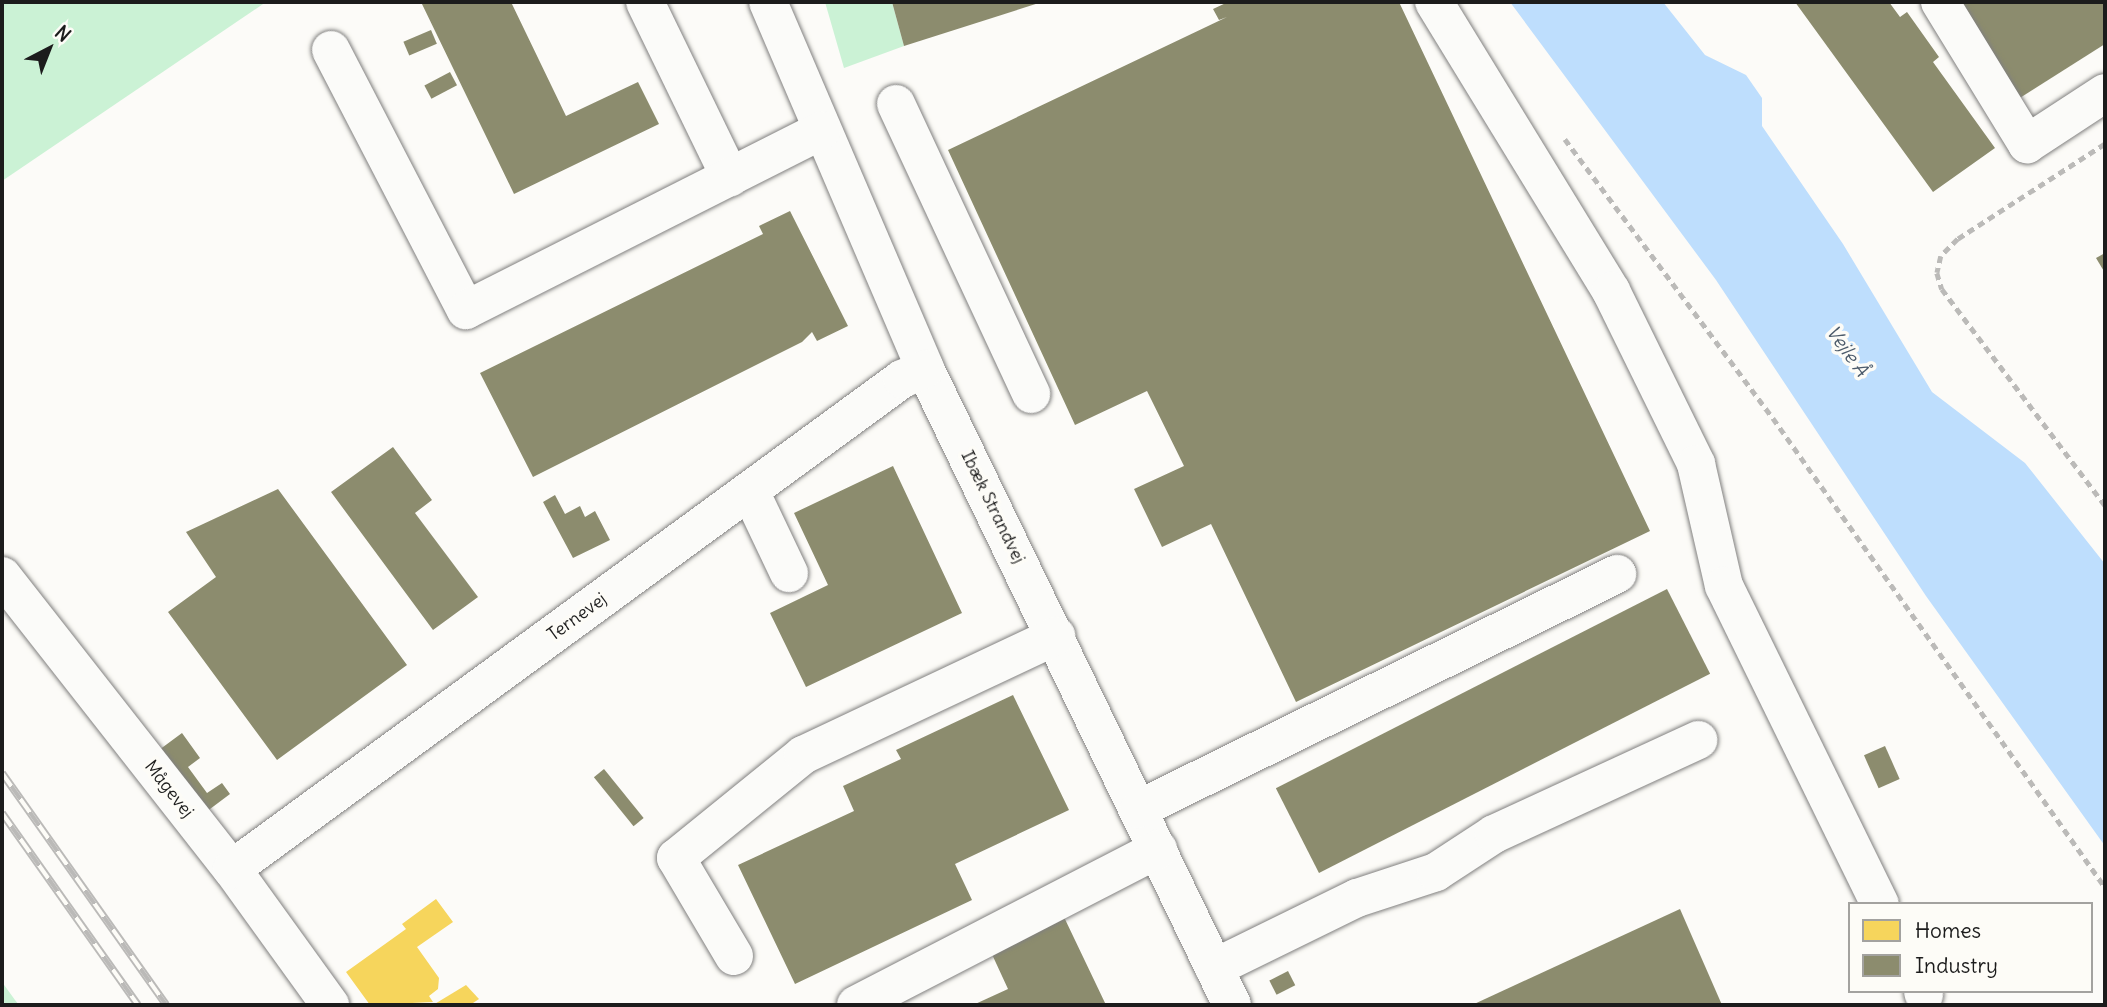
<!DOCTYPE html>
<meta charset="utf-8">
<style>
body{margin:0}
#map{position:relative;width:2107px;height:1007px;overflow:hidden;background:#fcfbf8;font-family:Delius,sans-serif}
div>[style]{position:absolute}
.green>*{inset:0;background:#cbf2d5}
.water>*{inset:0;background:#bedefd}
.homes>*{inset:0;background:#f6d55c}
.industry>*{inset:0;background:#8c8c6e;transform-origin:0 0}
.path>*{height:4.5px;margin-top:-2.25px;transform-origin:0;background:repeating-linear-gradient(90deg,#bbbab8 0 7px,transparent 0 12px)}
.roads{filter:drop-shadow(0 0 2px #81807f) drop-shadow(0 0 2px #81807f)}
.minor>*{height:38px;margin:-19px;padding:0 19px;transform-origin:19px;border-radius:19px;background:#fbfbf9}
.rail>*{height:8px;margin-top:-4px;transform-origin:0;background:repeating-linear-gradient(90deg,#fdfcf7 0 16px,#bbbab8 0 32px);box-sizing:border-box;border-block:2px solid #bbbab8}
span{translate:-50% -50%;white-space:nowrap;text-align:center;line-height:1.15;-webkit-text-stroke:7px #fdfcf7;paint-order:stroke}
.street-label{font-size:18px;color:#1c1c1c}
.water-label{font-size:19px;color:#4c5b6b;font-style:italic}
.frame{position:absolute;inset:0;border:4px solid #1c1c1c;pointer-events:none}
.legend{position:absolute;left:1848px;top:902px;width:245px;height:91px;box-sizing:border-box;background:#fdfcf7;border:2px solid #a3a29f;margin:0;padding:9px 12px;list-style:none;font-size:21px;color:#1c1c1c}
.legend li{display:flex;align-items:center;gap:14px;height:35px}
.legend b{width:35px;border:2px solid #a3a29f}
.north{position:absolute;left:14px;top:14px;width:70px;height:70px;-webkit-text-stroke:5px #fdfcf7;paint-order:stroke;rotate:42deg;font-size:19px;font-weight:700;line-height:28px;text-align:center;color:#1c1c1c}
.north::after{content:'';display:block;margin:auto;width:24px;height:32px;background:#1c1c1c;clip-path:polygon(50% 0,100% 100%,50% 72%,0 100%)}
</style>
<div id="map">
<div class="green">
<div style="clip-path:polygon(2px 2px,266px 2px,2px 181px)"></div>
<div style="clip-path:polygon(825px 2px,892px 2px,904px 46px,844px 68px)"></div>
<div style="clip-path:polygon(2px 982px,15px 1000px,19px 1005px,2px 1005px)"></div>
</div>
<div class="water">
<div style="clip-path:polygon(1510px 2px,1663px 2px,1705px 55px,1746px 75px,1762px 98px,1762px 126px,1843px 244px,1932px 392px,2025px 463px,2105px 564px,2105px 846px,1926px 596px,1716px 280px)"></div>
</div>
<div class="homes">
<div style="clip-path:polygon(436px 899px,453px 922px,417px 947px,439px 978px,438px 989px,429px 996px,433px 1002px,370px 1005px,346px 972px,406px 929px,402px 924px)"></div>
<div style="clip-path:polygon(466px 985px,479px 999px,470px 1005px,433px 1005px)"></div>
</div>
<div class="industry">
<div style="clip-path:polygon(421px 2px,511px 2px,566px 116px,638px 82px,659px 124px,514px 194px)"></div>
<div style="clip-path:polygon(892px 2px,1042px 2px,904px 46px)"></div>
<div style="clip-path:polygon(1228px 2px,1399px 2px,1650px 531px,1296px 702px,1211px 524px,1162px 547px,1134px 489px,1184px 466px,1147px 391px,1075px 425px,948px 150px,1227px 17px,1219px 20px,1213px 9px)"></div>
<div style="clip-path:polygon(1795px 2px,1889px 2px,1900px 17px,1907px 12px,1939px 57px,1933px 62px,1995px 148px,1933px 192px)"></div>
<div style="clip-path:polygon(1952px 2px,2105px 2px,2105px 44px,2015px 101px)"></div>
<div style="left:431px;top:30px;width:15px;height:30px;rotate:67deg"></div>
<div style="left:450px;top:72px;width:15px;height:29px;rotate:62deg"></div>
<div style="clip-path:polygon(790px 211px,848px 326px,817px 341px,812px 332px,802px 342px,533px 477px,480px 373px,763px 234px,759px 226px)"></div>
<div style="clip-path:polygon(2105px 253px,2105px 273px,2096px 258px)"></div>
<div style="clip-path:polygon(393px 447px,432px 500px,415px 513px,478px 597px,433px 630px,331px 492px)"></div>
<div style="clip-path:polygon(893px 466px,962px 613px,806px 687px,770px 613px,828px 585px,794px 513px)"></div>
<div style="clip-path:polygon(278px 489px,407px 665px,277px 760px,168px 612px,216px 577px,186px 532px)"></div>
<div style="clip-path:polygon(555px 495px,565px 514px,580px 506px,585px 517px,595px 511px,610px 540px,573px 558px,543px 502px)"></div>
<div style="left:1667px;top:589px;width:95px;height:439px;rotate:63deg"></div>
<div style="clip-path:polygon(1013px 695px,1069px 810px,955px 864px,972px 900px,795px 984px,738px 865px,854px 811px,843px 786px,901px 759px,896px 750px)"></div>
<div style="clip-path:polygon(182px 733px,200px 758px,188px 767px,207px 793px,222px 783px,230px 794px,206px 812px,159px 750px)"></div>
<div style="left:1885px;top:746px;width:36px;height:23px;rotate:66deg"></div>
<div style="left:604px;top:769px;width:63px;height:13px;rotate:51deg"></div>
<div style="clip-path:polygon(1680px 909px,1722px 1005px,1472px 1005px)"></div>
<div style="clip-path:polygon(1063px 915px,1106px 1005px,973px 1005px,1008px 989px,990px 950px)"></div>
<div style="left:1288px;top:971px;width:16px;height:21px;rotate:63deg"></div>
</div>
<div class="path">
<div style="left:1565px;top:139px;width:348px;rotate:53.3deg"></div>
<div style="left:1773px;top:418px;width:575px;rotate:54.71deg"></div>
<div style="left:2105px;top:144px;width:175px;rotate:147.1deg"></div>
<div style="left:1958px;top:239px;width:24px;rotate:135deg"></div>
<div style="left:1941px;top:256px;width:17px;rotate:103deg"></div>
<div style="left:1937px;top:273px;width:17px;rotate:73deg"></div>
<div style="left:1942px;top:289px;width:271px;rotate:53deg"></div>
</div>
<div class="roads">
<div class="minor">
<div style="left:645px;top:2px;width:195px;rotate:64.1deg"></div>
<div style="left:768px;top:2px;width:399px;rotate:66.8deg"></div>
<div style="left:925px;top:369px;width:706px;rotate:64.23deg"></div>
<div style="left:1434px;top:2px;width:339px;rotate:58.5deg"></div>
<div style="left:1611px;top:291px;width:193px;rotate:63.8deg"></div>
<div style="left:1696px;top:464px;width:125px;rotate:77.1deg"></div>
<div style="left:1724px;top:586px;width:354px;rotate:63.9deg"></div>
<div style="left:1940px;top:2px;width:167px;rotate:58.5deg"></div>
<div style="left:2027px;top:144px;width:93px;rotate:-33.2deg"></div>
<div style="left:331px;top:50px;width:293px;rotate:62.6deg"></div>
<div style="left:466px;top:310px;width:398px;rotate:-26.8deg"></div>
<div style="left:896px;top:104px;width:320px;rotate:65deg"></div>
<div style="left:750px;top:491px;width:91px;rotate:64.6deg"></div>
<div style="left:2px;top:576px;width:372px;rotate:51.9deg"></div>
<div style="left:232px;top:869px;width:168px;rotate:54.2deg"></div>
<div style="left:1139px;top:809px;width:533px;rotate:-26.18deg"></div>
<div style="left:232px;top:869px;width:830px;rotate:-36.18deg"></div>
<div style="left:902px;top:379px;width:25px;rotate:-23deg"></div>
<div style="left:734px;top:956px;width:114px;rotate:-120.6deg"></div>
<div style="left:676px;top:858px;width:164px;rotate:-39deg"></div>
<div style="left:803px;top:755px;width:280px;rotate:-25.2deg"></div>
<div style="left:1214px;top:968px;width:159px;rotate:-26.1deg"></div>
<div style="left:1357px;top:898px;width:83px;rotate:-18.2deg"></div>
<div style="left:1436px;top:872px;width:69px;rotate:-33.2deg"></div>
<div style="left:1494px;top:834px;width:225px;rotate:-24.7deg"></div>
<div style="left:1923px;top:991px;width:4px;rotate:76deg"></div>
<div style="left:856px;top:1005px;width:340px;rotate:-27.3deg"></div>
</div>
</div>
<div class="rail">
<div style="left:2px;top:773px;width:284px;rotate:54.7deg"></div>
<div style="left:2px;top:813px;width:235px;rotate:54.7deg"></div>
</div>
<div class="street-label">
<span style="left:993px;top:507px;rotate:64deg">Ibæk Strandvej</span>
<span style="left:577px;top:617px;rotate:-36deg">Ternevej</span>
<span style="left:169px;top:789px;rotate:52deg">Mågevej</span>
</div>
<div class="water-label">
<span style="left:1847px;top:351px;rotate:54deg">Vejle Å</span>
</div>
<div class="frame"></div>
<ul class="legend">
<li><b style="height:19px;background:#f6d55c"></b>Homes</li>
<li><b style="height:19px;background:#8c8c6e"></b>Industry</li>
</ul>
<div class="north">N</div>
</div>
